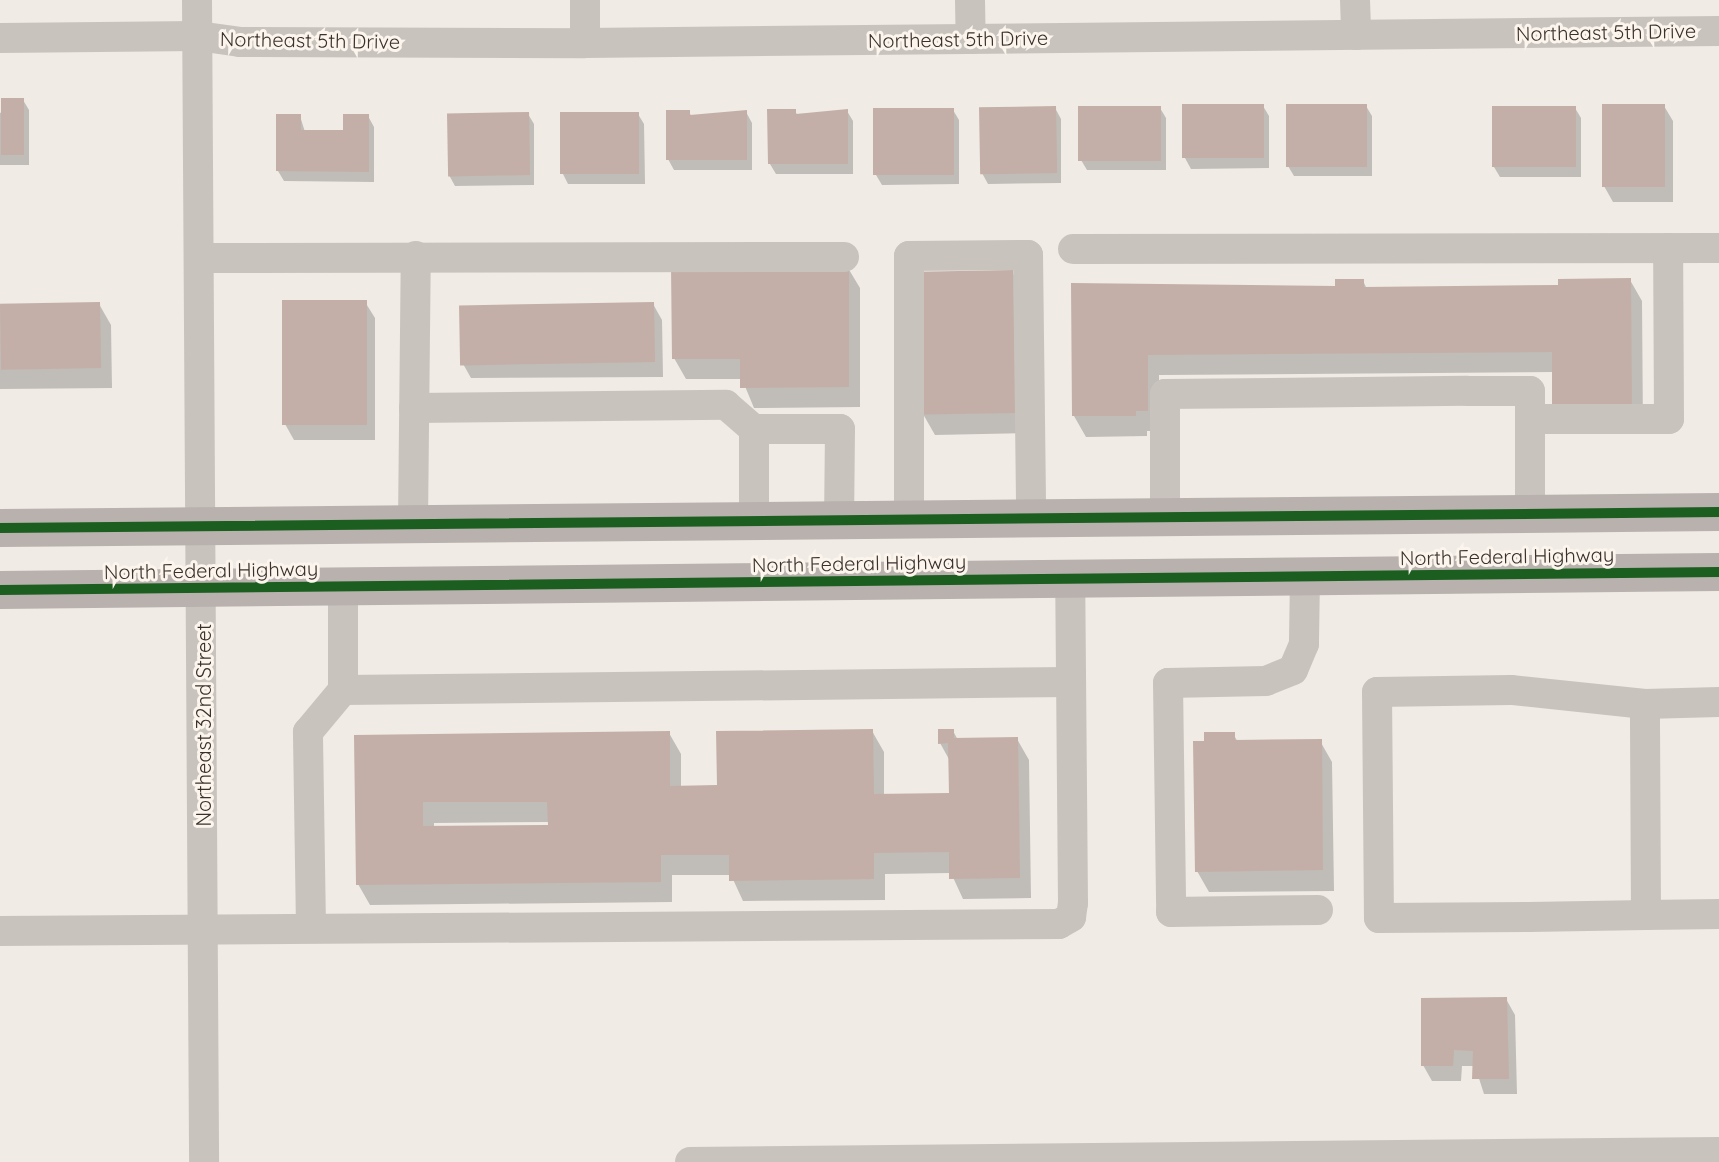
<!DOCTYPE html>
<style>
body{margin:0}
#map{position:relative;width:1719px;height:1162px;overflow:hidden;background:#f0ebe5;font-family:Quicksand,sans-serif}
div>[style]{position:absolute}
.shadow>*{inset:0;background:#0003}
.building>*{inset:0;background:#c3afa7;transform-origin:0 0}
.minor>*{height:30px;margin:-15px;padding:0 15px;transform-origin:15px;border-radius:15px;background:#c9c3be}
.major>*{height:38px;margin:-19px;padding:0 19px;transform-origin:19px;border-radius:19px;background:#b8b1ad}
.cycleway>*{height:10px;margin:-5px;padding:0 5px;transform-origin:5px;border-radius:5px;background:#1b5e20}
span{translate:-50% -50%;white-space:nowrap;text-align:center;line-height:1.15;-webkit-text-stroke:6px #fbf5ee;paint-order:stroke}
.street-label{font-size:20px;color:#3b302b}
</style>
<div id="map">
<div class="shadow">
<div style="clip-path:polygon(23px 100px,29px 110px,29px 165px,0 165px,0 113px)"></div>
<div style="clip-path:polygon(1263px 106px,1269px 116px,1269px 168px,1191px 169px,1185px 158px)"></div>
<div style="clip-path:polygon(1366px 106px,1372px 116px,1372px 176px,1294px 176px,1288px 166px)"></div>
<div style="clip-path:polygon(1664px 106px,1673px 121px,1673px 202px,1613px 202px,1604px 186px)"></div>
<div style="clip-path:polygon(1055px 108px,1061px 119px,1061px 183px,988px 184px,982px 173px)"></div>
<div style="clip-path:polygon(1160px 108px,1166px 118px,1166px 170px,1087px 170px,1081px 160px)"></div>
<div style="clip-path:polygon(1575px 108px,1581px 118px,1581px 177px,1500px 177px,1494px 167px)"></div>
<div style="clip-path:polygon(953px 110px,959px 120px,959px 184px,882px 185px,876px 175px)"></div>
<div style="clip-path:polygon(795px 111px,798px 116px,847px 111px,853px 121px,853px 174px,776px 174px,770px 164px)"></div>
<div style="clip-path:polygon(689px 112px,692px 117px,746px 112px,752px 123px,752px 170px,674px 170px,668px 159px)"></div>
<div style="clip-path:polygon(528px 114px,534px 124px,534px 185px,455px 186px,449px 175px)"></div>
<div style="clip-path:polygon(638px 114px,644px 124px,645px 184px,568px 184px,563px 174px)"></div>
<div style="clip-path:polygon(300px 116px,305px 132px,345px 132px,368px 116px,374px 127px,374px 182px,284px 181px,278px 171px)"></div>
<div style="clip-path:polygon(848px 268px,860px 288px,860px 407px,754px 408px,742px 379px,686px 379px,674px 358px)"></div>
<div style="clip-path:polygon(1012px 272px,1024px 292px,1026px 433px,935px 435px,923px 414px)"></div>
<div style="clip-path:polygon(1630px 280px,1642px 301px,1643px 432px,1554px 372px,1159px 375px,1159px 431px,1147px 431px,1147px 436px,1086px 437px,1074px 416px,1073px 285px,1337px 288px,1363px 281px,1367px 289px,1560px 287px)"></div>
<div style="clip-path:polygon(365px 302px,375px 318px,375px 440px,294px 440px,285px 424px)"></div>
<div style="clip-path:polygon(99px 304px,111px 325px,112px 388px,0 389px,0 305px)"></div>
<div style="clip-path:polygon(653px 304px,662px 320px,663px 377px,471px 378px,462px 362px)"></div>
<div style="clip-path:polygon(evenodd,872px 731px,884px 752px,884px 796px,951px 795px,950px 761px,940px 743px,953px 731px,958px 740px,1017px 739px,1029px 760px,1031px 898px,963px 899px,951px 873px,885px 874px,885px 900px,743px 901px,731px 875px,672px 875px,672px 902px,370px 905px,358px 884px,356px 736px,669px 733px,681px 754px,681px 788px,719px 787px,872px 731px,549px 822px,550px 827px,434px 828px,434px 823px,549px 822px)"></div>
<div style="clip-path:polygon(1233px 734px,1238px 742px,1320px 741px,1332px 762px,1334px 891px,1209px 892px,1197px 871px,1206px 743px)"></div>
<div style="clip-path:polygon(1506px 999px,1515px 1015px,1517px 1094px,1484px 1094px,1475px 1066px,1462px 1066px,1461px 1081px,1432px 1081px,1423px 1065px)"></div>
</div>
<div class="building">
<div style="left:1px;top:98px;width:23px;height:57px"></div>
<div style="left:1264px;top:104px;width:54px;height:82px;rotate:90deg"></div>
<div style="left:1286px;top:104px;width:81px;height:63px"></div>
<div style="left:1602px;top:104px;width:63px;height:83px"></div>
<div style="left:1056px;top:106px;width:67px;height:77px;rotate:89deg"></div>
<div style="left:1078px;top:106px;width:83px;height:55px"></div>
<div style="left:1492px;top:106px;width:84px;height:61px"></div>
<div style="left:873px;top:108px;width:81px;height:67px"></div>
<div style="clip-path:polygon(767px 109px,796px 109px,796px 114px,848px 109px,848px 164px,768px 164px)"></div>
<div style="clip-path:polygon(666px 110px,690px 110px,690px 115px,747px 110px,747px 160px,666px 160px)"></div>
<div style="left:529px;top:112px;width:63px;height:82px;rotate:89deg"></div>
<div style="left:560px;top:112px;width:79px;height:62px"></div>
<div style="clip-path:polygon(276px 114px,301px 114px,301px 130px,343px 130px,343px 114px,369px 114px,369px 172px,276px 171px)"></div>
<div style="clip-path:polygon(671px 266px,849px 266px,849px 387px,740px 388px,740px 359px,672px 359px)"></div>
<div style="left:1013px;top:270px;width:143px;height:94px;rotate:89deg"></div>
<div style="clip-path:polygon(1631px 278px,1632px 411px,1552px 412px,1552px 352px,1148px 355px,1148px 411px,1136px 411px,1136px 416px,1072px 416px,1071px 283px,1335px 286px,1335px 279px,1364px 279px,1364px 287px,1558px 285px,1558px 279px)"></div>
<div style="left:282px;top:300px;width:85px;height:125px"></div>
<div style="left:100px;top:302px;width:66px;height:100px;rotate:89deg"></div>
<div style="left:654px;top:302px;width:60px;height:195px;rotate:89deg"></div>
<div style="clip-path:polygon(evenodd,873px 729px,874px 794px,949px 793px,948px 743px,938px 744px,938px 729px,954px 729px,954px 738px,1018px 737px,1020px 878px,949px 879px,949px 852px,874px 853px,874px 879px,729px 881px,729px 855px,661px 855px,661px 882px,356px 885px,354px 735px,670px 731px,670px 786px,717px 785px,716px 731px,873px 729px,423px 802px,547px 802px,548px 825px,423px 826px,423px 802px)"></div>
<div style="clip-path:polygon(1204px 732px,1235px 732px,1235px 740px,1322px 739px,1323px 870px,1195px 872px,1193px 741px,1204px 741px)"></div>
<div style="clip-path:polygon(1507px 997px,1509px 1079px,1472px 1079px,1473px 1051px,1454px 1050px,1453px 1066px,1421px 1066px,1421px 998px)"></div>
</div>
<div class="minor">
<div style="left:197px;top:0;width:1162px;rotate:89.65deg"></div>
<div style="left:585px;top:0;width:43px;rotate:90deg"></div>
<div style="left:970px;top:0;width:39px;rotate:89deg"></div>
<div style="left:1355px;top:0;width:35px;rotate:88deg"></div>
<div style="left:0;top:38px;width:198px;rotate:-0.6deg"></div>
<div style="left:198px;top:36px;width:42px;rotate:8.1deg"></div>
<div style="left:240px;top:42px;width:345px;rotate:0.2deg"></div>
<div style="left:585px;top:43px;width:1134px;rotate:-0.61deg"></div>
<div style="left:1073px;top:249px;width:646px;rotate:-0.09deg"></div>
<div style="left:201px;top:258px;width:643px;rotate:-0.09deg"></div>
<div style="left:414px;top:408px;width:312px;rotate:-0.6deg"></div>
<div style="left:726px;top:405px;width:37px;rotate:41deg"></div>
<div style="left:754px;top:429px;width:91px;rotate:90deg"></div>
<div style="left:1530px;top:419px;width:139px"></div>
<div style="left:1669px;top:419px;width:171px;rotate:-90.3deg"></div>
<div style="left:754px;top:429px;width:86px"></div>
<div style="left:840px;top:429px;width:91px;rotate:90.6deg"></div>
<div style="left:1165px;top:517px;width:123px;rotate:-90deg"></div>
<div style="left:1165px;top:394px;width:302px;rotate:-0.6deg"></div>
<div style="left:1467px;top:391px;width:63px"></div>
<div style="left:1530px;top:391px;width:123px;rotate:90deg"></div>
<div style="left:909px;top:519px;width:263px;rotate:-90deg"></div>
<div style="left:909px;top:256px;width:119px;rotate:-0.5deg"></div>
<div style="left:1028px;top:255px;width:263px;rotate:89.3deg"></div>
<div style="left:413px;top:523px;width:267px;rotate:-89.4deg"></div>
<div style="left:1305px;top:577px;width:67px;rotate:90.9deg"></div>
<div style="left:1304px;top:644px;width:28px;rotate:113deg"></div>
<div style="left:1293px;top:670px;width:29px;rotate:158deg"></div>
<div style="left:1266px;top:681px;width:98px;rotate:178.8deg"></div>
<div style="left:1168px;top:683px;width:229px;rotate:89.2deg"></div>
<div style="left:1171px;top:912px;width:147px;rotate:-0.8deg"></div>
<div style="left:343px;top:690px;width:728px;rotate:-0.63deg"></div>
<div style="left:1645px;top:704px;width:74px;rotate:-1.5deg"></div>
<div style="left:1646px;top:915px;width:211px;rotate:-90.3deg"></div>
<div style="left:1645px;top:704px;width:135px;rotate:-174deg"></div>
<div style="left:1511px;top:690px;width:134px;rotate:179.1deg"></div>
<div style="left:1377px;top:692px;width:226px;rotate:89.5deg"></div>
<div style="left:1379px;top:918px;width:150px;rotate:-0.4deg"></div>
<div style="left:1529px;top:917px;width:117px;rotate:-1deg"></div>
<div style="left:1646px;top:915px;width:73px;rotate:-0.8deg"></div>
<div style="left:311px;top:927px;width:195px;rotate:-90.9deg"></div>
<div style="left:308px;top:732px;width:55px;rotate:-50.2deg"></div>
<div style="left:343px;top:690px;width:104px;rotate:-90deg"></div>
<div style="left:0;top:931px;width:1059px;rotate:-0.38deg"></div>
<div style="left:1059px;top:924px;width:14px;rotate:-30deg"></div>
<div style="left:1071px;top:917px;width:14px;rotate:-82deg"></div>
<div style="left:1073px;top:903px;width:324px;rotate:-90.5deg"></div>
<div style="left:690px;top:1162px;width:1029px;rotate:-0.56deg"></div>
</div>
<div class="major">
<div style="left:0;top:528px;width:1719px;rotate:-0.53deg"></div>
<div style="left:0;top:590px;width:1719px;rotate:-0.6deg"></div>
</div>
<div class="cycleway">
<div style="left:0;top:528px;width:1719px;rotate:-0.53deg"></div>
<div style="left:0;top:590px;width:1719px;rotate:-0.6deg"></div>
</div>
<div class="street-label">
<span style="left:1606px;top:32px;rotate:-1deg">Northeast 5th Drive</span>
<span style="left:958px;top:39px;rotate:-1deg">Northeast 5th Drive</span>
<span style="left:310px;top:40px;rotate:1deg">Northeast 5th Drive</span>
<span style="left:1507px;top:556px;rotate:-1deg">North Federal Highway</span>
<span style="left:859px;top:563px;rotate:-1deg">North Federal Highway</span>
<span style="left:211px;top:570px;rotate:-1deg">North Federal Highway</span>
<span style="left:203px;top:725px;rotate:-90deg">Northeast 32nd Street</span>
</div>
</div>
